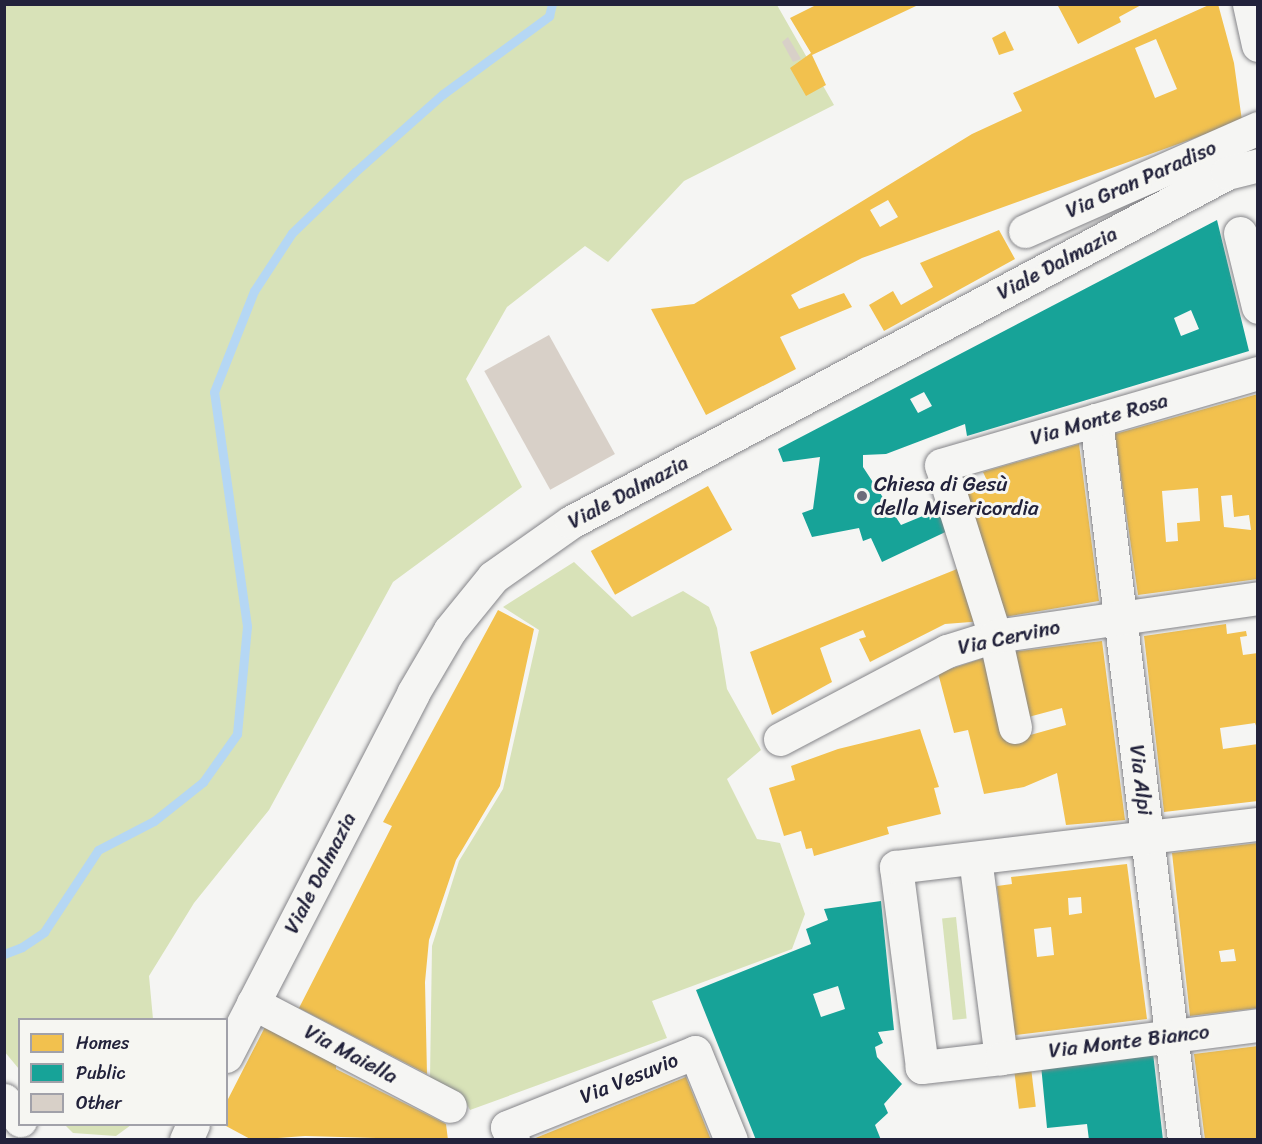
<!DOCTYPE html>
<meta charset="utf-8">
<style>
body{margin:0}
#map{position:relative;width:1262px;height:1144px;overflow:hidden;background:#f5f5f3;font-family:Sriracha,sans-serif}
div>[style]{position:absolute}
.green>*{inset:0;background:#d8e2b8;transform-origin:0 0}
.homes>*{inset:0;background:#f2c14e;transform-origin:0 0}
.public>*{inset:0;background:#17a398}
.stream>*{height:9px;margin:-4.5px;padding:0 4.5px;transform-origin:4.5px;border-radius:4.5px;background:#b5d7f4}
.building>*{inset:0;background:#d8d0c8;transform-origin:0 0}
.roads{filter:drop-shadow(0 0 2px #858589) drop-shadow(0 0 2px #858589)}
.street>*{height:33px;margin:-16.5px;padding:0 16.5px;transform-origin:16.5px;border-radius:16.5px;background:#f5f5f3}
.secondary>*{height:33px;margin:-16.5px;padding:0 16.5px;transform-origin:16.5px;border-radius:16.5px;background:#f5f5f3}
.dots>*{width:16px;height:16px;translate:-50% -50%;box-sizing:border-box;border:3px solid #f6f6f2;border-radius:50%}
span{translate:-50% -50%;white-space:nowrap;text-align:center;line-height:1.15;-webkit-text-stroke:6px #f6f6f2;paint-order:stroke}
.street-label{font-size:21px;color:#22223b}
.poi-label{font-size:21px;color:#22223b}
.left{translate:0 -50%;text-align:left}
.frame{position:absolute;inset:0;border:6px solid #22223b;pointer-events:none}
.legend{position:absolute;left:18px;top:1018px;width:210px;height:108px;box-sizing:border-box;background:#f6f6f2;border:2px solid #a1a1a9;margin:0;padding:8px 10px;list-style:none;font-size:18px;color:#22223b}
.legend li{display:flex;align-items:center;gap:12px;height:30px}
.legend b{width:30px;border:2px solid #a1a1a9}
</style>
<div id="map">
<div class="green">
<div style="clip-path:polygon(4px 5px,777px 5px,834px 105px,684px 181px,608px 262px,585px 246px,507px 307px,466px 379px,522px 487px,393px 582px,269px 810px,194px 903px,149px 976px,153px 1019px,20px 1020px,19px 1069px,4px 1051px)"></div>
<div style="clip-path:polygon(574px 562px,632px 617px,683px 591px,709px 607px,717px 628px,727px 689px,761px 750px,727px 779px,757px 839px,780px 843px,805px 914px,792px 949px,652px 1001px,667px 1038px,470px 1110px,461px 1093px,430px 1078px,432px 946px,459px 861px,503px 789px,539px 630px,503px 607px)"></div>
<div style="left:956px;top:917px;width:102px;height:14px;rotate:84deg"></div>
<div style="clip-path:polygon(65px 1125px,131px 1125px,116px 1136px,73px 1133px)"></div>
</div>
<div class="homes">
<div style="clip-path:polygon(818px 4px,915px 4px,916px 6px,812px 55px,826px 85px,806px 96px,790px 68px,811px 53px,790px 18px)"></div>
<div style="clip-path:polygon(1057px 4px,1143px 4px,1119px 17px,1121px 22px,1078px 44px)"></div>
<div style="clip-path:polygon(evenodd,1211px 4px,1218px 4px,1234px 63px,1242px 121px,862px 258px,791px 295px,799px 309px,844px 293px,852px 307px,780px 337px,796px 369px,706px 415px,651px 309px,694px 304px,972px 134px,1022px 111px,1013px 93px,1211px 4px,1156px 39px,1177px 89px,1155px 98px,1135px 48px,1156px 39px,1211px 4px,888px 200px,898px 217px,880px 227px,870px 210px,888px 200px)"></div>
<div style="clip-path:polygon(1005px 31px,1014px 50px,999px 55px,992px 38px)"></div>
<div style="clip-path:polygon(999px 230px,1015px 259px,884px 331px,869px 305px,893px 291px,901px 305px,933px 287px,920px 263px)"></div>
<div style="clip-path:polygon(evenodd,1258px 394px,1258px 579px,1138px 595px,1115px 434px,1258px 394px,1198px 488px,1200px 521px,1177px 523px,1178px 541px,1166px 542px,1162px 491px,1198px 488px,1258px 394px,1232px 495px,1234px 517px,1249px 515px,1251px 530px,1224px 527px,1221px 496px,1232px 495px)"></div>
<div style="clip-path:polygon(1079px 444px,1099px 601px,992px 619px,954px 497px,990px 487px,983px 472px)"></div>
<div style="left:708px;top:486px;width:50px;height:134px;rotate:61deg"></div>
<div style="clip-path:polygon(967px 565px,984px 621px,945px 624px,870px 662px,859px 639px,866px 637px,863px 630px,820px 648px,832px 682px,772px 715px,750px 652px)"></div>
<div style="clip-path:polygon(498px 610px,534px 629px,500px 786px,456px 860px,429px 940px,425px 982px,427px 1074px,299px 1008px,392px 826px,383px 822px)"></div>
<div style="clip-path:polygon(1226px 624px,1227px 634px,1246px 631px,1247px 636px,1240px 637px,1243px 655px,1258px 653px,1258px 731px,1255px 723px,1220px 728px,1223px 749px,1258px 744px,1258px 801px,1164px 812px,1144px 636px)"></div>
<div style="clip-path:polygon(1102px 641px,1125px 820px,1066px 825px,1057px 773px,1024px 787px,984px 794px,968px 730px,954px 733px,938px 673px,990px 656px,1012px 740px,1066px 725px,1062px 708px,1021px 719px,1004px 653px)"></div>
<div style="clip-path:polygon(920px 729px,939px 787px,934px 788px,941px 814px,887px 827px,889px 834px,814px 856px,812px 848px,806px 849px,801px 831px,784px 836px,769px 788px,795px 780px,791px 766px,838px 749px)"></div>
<div style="clip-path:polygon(evenodd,1258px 843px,1258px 1008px,1190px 1016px,1172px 853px,1258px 843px,1234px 949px,1236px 961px,1221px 962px,1219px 951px,1234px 949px)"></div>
<div style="clip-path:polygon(evenodd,1127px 864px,1147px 1019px,1015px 1035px,997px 886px,1012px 884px,1011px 877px,1127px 864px,1081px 897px,1082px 913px,1069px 915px,1068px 898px,1081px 897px,1127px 864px,1051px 927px,1054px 955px,1037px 957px,1034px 929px,1051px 927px)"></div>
<div style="clip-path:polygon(266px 1025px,336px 1065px,336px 1069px,446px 1124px,448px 1140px,305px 1136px,252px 1140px,226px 1126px,226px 1103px)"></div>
<div style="clip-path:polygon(1258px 1046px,1258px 1138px,1205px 1140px,1194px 1054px)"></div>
<div style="left:1031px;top:1068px;width:39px;height:17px;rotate:83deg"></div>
<div style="clip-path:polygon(686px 1077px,711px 1140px,533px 1140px,533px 1139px)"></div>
</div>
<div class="public">
<div style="clip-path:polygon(evenodd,1217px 220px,1249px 351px,967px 436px,965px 424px,886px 454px,863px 455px,863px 467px,901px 525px,947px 506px,956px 527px,882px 562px,871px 538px,863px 541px,859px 528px,812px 537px,802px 513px,813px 509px,820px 457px,783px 462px,778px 449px,1217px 220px,1191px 310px,1199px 329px,1181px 336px,1174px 318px,1191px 310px,1217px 220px,924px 392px,932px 406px,918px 413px,910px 399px,924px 392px)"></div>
<div style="clip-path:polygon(evenodd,881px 901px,894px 1030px,878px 1032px,883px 1043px,875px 1047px,877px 1057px,902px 1084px,884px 1104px,888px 1113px,875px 1125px,881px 1140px,756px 1140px,696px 990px,811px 944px,806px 929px,828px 920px,824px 909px,881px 901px,838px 986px,845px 1009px,821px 1017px,813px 994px,838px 986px)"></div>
<div style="clip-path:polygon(1153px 1053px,1163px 1140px,1089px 1140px,1087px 1124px,1047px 1128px,1041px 1065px)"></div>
</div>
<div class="stream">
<div style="left:4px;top:954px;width:19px;rotate:-21deg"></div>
<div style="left:22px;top:947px;width:27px;rotate:-34deg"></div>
<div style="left:44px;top:932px;width:98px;rotate:-56.6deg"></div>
<div style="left:98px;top:850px;width:63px;rotate:-27.4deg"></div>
<div style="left:154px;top:821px;width:63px;rotate:-38.5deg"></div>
<div style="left:203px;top:782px;width:59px;rotate:-54.7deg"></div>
<div style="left:237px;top:734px;width:108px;rotate:-84.7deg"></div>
<div style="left:247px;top:626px;width:236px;rotate:-98deg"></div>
<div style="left:214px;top:392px;width:109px;rotate:-68.4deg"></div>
<div style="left:254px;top:291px;width:69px;rotate:-56.8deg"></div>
<div style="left:292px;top:233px;width:88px;rotate:-44.1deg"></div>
<div style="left:355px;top:172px;width:118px;rotate:-41.6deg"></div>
<div style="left:443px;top:94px;width:132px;rotate:-36.3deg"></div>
<div style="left:549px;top:16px;width:12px;rotate:-76deg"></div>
</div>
<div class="building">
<div style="clip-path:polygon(788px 37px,801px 59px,793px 62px,782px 42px)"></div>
<div style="left:549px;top:335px;width:136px;height:74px;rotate:61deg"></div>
</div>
<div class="roads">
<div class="street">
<div style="left:1025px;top:231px;width:255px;rotate:-23.8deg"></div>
<div style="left:1240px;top:233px;width:76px;rotate:76.3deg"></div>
<div style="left:1096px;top:420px;width:725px;rotate:83.03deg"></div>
<div style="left:1015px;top:727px;width:93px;rotate:-102.4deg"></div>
<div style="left:995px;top:636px;width:179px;rotate:-107.5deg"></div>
<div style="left:941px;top:465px;width:330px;rotate:-16.2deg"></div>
<div style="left:780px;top:739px;width:189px;rotate:-27.8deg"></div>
<div style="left:947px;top:651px;width:50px;rotate:-17.4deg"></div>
<div style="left:995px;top:636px;width:266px;rotate:-8.2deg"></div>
<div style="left:975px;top:858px;width:202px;rotate:82.6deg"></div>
<div style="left:1001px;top:1058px;width:80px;rotate:173.5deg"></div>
<div style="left:922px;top:1067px;width:202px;rotate:-97.4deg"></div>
<div style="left:896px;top:867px;width:365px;rotate:-6.8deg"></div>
<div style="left:253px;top:1003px;width:222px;rotate:27.6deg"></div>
<div style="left:1001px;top:1058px;width:259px;rotate:-7.3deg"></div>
<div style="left:4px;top:1100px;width:26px;rotate:51deg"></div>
<div style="left:513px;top:1140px;width:14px;rotate:-115deg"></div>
<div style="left:507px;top:1127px;width:202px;rotate:-21.7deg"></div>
<div style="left:695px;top:1052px;width:95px;rotate:67.8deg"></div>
</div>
<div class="secondary">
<div style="left:1249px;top:4px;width:42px;rotate:77.6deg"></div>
<div style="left:226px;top:1056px;width:408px;rotate:-62.7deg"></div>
<div style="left:413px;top:693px;width:73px;rotate:-59.6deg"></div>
<div style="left:450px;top:630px;width:68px;rotate:-50.9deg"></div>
<div style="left:493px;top:577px;width:95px;rotate:-35.2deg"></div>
<div style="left:571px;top:522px;width:743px;rotate:-28.01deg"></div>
<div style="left:1227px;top:173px;width:32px;rotate:-14deg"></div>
<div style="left:186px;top:1140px;width:17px;rotate:-66deg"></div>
</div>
</div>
<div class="dots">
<div style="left:862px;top:496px;background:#6c6c7b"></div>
</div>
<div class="street-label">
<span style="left:1141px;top:179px;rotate:-24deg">Via Gran Paradiso</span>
<span style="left:1057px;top:263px;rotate:-28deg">Viale Dalmazia</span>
<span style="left:1099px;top:419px;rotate:-16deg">Via Monte Rosa</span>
<span style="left:628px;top:492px;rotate:-28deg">Viale Dalmazia</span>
<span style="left:1009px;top:637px;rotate:-12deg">Via Cervino</span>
<span style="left:1141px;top:780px;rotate:83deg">Via Alpi</span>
<span style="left:320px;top:873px;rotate:-63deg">Viale Dalmazia</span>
<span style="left:1129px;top:1041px;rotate:-7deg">Via Monte Bianco</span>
<span style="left:351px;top:1054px;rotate:28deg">Via Maiella</span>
<span style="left:629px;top:1078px;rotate:-22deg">Via Vesuvio</span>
</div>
<div class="poi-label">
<span class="left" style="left:874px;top:496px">Chiesa di Gesù<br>della Misericordia</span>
</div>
<div class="frame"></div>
<ul class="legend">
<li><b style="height:16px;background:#f2c14e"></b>Homes</li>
<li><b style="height:16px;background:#17a398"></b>Public</li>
<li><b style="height:16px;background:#d8d0c8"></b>Other</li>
</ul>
</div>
